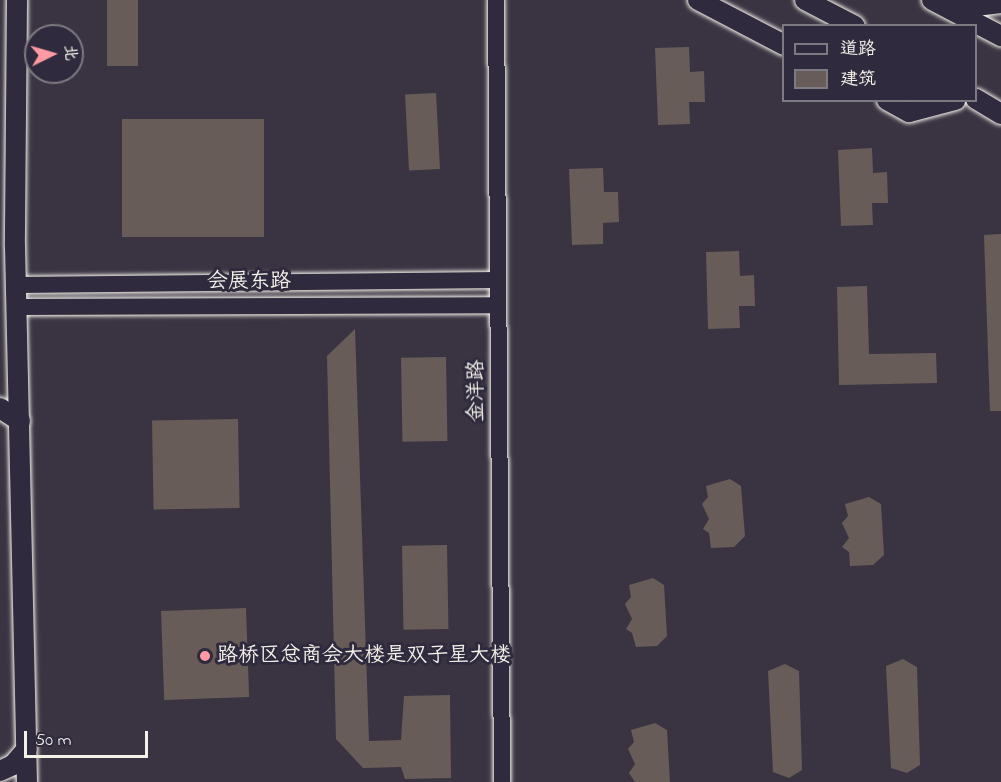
<!DOCTYPE html>
<meta charset="utf-8">
<style>
body{margin:0}
#map{position:relative;width:1001px;height:782px;overflow:hidden;background:#3a3442;font-family:"Indie Flower","LXGW WenKai TC",sans-serif}
div>[style]{position:absolute}
.building>*{inset:0;background:#685c58;transform-origin:0 0}
.roads{filter:drop-shadow(0 0 2px #f4f1e8) drop-shadow(0 0 2px #f4f1e8)}
.minor>*{height:16px;margin:-8px;padding:0 8px;transform-origin:8px;border-radius:8px;background:#2f2a3d}
.major>*{height:20px;margin:-10px;padding:0 10px;transform-origin:10px;border-radius:10px;background:#2f2a3d}
.dots>*{width:16px;height:16px;translate:-50% -50%;box-sizing:border-box;border:3px solid #2f2a3d;border-radius:50%}
span{translate:-50% -50%;white-space:nowrap;text-align:center;line-height:1.15;-webkit-text-stroke:6px #2f2a3d;paint-order:stroke}
.street-label{font-size:21px;color:#f4f1e8}
.poi-label{font-size:21px;color:#f4f1e8}
.left{translate:0 -50%;text-align:left}
.legend{position:absolute;left:782px;top:24px;width:195px;height:78px;box-sizing:border-box;background:#2f2a3d;border:2px solid #7e7a81;margin:0;padding:8px 10px;list-style:none;font-size:18px;color:#f4f1e8}
.legend li{display:flex;align-items:center;gap:12px;height:30px}
.legend b{width:30px;border:2px solid #7e7a81}
.north{position:absolute;left:24px;top:24px;width:60px;height:60px;box-sizing:border-box;background:#2f2a3d;border:2px solid #7e7a81;border-radius:50%;rotate:85deg;font-size:16px;font-weight:700;line-height:24px;text-align:center;color:#f4f1e8}
.north::after{content:'';display:block;margin:auto;width:21px;height:27px;background:#ff9aa2;clip-path:polygon(50% 0,100% 100%,50% 72%,0 100%)}
.scale{position:absolute;left:24px;top:731px;width:124px;height:27px;box-sizing:border-box;border:3px solid #f4f1e8;border-top:0;padding-left:8px;font-size:18px;line-height:21px;white-space:nowrap;color:#f4f1e8;-webkit-text-stroke:4px #2f2a3d;paint-order:stroke}
</style>
<div id="map">
<div class="building">
<div style="left:107px;top:0;width:31px;height:66px"></div>
<div style="clip-path:polygon(689px 47px,690px 72px,704px 71px,705px 102px,689px 102px,690px 124px,658px 125px,655px 48px)"></div>
<div style="left:436px;top:93px;width:76px;height:31px;rotate:87deg"></div>
<div style="left:122px;top:119px;width:142px;height:118px"></div>
<div style="clip-path:polygon(872px 148px,873px 173px,887px 172px,888px 203px,872px 203px,873px 225px,841px 226px,838px 150px)"></div>
<div style="clip-path:polygon(603px 168px,604px 192px,618px 192px,619px 222px,603px 223px,603px 244px,572px 245px,569px 169px)"></div>
<div style="clip-path:polygon(1001px 234px,1001px 411px,990px 411px,984px 235px)"></div>
<div style="clip-path:polygon(739px 251px,740px 276px,754px 275px,755px 306px,739px 306px,740px 328px,708px 329px,706px 252px)"></div>
<div style="clip-path:polygon(867px 286px,869px 354px,936px 353px,937px 383px,839px 385px,837px 287px)"></div>
<div style="clip-path:polygon(355px 329px,369px 741px,401px 740px,404px 696px,450px 695px,451px 778px,405px 779px,401px 767px,363px 768px,336px 739px,327px 356px)"></div>
<div style="left:446px;top:357px;width:84px;height:45px;rotate:89deg"></div>
<div style="left:238px;top:419px;width:89px;height:86px;rotate:89deg"></div>
<div style="clip-path:polygon(730px 479px,741px 486px,745px 536px,734px 547px,711px 548px,709px 533px,703px 529px,709px 519px,702px 504px,708px 497px,706px 486px)"></div>
<div style="clip-path:polygon(869px 497px,881px 504px,884px 555px,873px 565px,850px 566px,849px 552px,842px 547px,849px 538px,842px 523px,848px 516px,845px 504px)"></div>
<div style="left:447px;top:545px;width:84px;height:45px;rotate:89deg"></div>
<div style="clip-path:polygon(653px 578px,664px 585px,667px 636px,657px 646px,636px 647px,632px 633px,626px 629px,632px 619px,625px 604px,631px 597px,629px 585px)"></div>
<div style="left:246px;top:608px;width:89px;height:85px;rotate:88deg"></div>
<div style="clip-path:polygon(903px 659px,917px 667px,920px 765px,907px 773px,891px 768px,886px 666px)"></div>
<div style="clip-path:polygon(785px 664px,799px 671px,802px 770px,789px 778px,773px 772px,768px 671px)"></div>
<div style="clip-path:polygon(655px 723px,667px 730px,670px 782px,635px 782px,629px 773px,635px 764px,628px 749px,634px 742px,631px 730px)"></div>
</div>
<div class="roads">
<div class="minor">
<div style="left:496px;top:0;width:782px;rotate:89.56deg"></div>
<div style="left:17px;top:285px;width:481px;rotate:-0.6deg"></div>
<div style="left:17px;top:307px;width:481px;rotate:-0.2deg"></div>
</div>
<div class="major">
<div style="left:17px;top:0;width:246px;rotate:90.5deg"></div>
<div style="left:15px;top:246px;width:536px;rotate:88.72deg"></div>
<div style="left:698px;top:0;width:97px;rotate:27.6deg"></div>
<div style="left:805px;top:0;width:56px;rotate:27.5deg"></div>
<div style="left:932px;top:0;width:78px;rotate:27.6deg"></div>
<div style="left:950px;top:9px;width:51px;rotate:-6.7deg"></div>
<div style="left:976px;top:99px;width:29px;rotate:31deg"></div>
<div style="left:887px;top:100px;width:25px;rotate:29deg"></div>
<div style="left:909px;top:112px;width:48px;rotate:-14.6deg"></div>
<div style="left:0;top:408px;width:24px;rotate:33deg"></div>
<div style="left:0;top:771px;width:14px;rotate:-25deg"></div>
<div style="left:13px;top:765px;width:21px;rotate:-49deg"></div>
</div>
</div>
<div class="dots">
<div style="left:205px;top:656px;background:#ff9aa2"></div>
</div>
<div class="street-label">
<span style="left:249px;top:282px">会展东路</span>
<span style="left:477px;top:391px;rotate:-90deg">金洋路</span>
</div>
<div class="poi-label">
<span class="left" style="left:217px;top:656px">路桥区总商会大楼是双子星大楼</span>
</div>
<ul class="legend">
<li><b style="height:8px;background:#2f2a3d"></b>道路</li>
<li><b style="height:16px;background:#685c58"></b>建筑</li>
</ul>
<div class="north">北</div>
<div class="scale">50 m</div>
</div>
